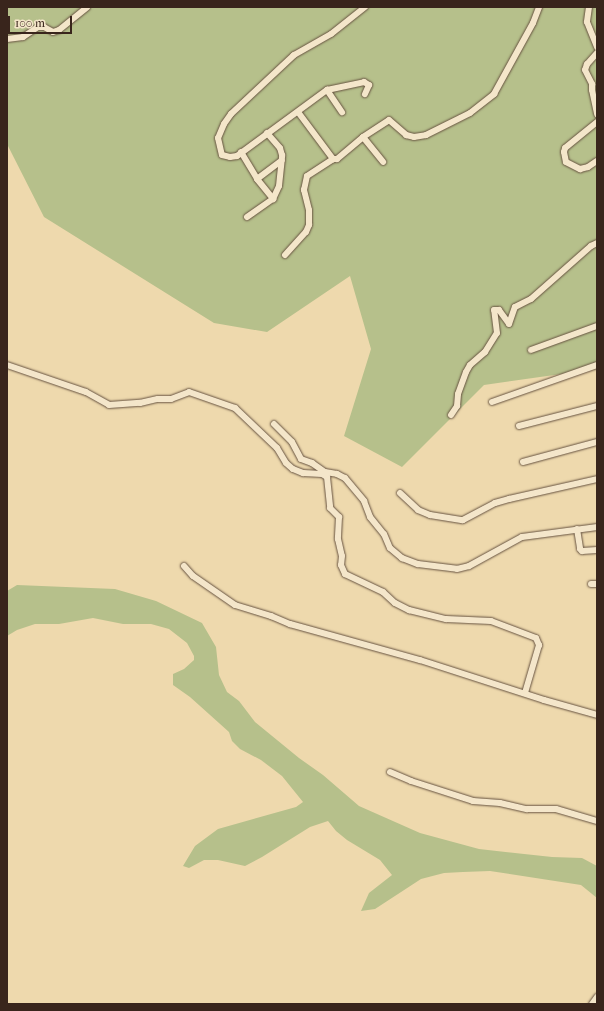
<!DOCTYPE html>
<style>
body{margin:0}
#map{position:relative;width:604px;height:1011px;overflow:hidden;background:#eed9ad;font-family:"IM FELL French Canon",serif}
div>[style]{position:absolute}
.green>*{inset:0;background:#b6c08b}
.roads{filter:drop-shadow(0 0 1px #665240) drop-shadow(0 0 1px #665240)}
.minor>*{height:6px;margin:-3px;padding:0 3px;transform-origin:3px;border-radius:3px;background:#f4e6ca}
span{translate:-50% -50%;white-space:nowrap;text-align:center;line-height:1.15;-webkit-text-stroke:3.5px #f4e6ca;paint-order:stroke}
.frame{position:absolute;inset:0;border:8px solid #39251c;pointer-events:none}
.scale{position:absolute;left:8px;top:16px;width:64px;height:18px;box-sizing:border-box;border:2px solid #39251c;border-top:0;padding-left:5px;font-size:12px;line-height:14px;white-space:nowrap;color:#39251c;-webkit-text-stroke:3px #f4e6ca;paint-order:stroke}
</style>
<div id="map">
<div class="green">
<div style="clip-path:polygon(7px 7px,597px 7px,597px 369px,484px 385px,402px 467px,344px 436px,371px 349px,350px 276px,267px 332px,214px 323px,44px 217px,7px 144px)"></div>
<div style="clip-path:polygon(17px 585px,115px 589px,156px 601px,202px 623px,216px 647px,219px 675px,227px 692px,239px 701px,255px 722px,299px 758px,323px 775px,359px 806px,420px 833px,479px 849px,552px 857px,582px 858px,597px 866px,597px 898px,581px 885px,490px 871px,463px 872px,444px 873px,421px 879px,375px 909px,361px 911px,369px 893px,392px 875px,380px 860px,347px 840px,336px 831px,328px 821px,310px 827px,262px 857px,245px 866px,218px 860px,204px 860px,189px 868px,183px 866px,195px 846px,218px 829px,296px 807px,303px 802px,282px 776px,261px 760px,240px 749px,232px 741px,229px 732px,190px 697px,173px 685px,173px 674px,184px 669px,194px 660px,194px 656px,187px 643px,169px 629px,151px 624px,123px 624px,93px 618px,59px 624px,35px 624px,17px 630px,7px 636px,7px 591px)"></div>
</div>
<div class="roads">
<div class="minor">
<div style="left:365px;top:7px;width:43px;rotate:141.5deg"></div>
<div style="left:331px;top:34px;width:43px;rotate:150.4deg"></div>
<div style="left:294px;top:55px;width:86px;rotate:136.9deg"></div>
<div style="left:231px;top:114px;width:12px;rotate:125deg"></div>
<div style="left:224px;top:124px;width:15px;rotate:113deg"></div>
<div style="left:218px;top:138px;width:17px;rotate:77deg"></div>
<div style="left:222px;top:155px;width:8px;rotate:14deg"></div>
<div style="left:230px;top:157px;width:7px;rotate:-8deg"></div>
<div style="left:237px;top:156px;width:112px;rotate:-36.3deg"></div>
<div style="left:327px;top:90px;width:38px;rotate:-12deg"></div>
<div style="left:364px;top:82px;width:6px;rotate:31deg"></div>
<div style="left:369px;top:85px;width:10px;rotate:114deg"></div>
<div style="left:589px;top:7px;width:15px;rotate:98deg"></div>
<div style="left:587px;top:22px;width:27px;rotate:68deg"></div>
<div style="left:7px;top:39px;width:16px;rotate:-7deg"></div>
<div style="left:23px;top:37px;width:18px;rotate:-34deg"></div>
<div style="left:38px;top:27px;width:6px"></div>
<div style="left:44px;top:27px;width:10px;rotate:29deg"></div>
<div style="left:53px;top:32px;width:6px;rotate:-18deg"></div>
<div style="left:59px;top:30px;width:36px;rotate:-39deg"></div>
<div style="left:597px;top:53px;width:15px;rotate:132deg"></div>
<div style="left:587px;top:64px;width:6px;rotate:108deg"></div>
<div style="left:585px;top:70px;width:16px;rotate:63deg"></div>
<div style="left:592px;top:84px;width:6px;rotate:90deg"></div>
<div style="left:592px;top:90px;width:25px;rotate:78deg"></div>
<div style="left:327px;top:90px;width:27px;rotate:56deg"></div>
<div style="left:298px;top:112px;width:59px;rotate:53.3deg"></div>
<div style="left:333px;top:159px;width:4px"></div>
<div style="left:337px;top:159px;width:34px;rotate:-40deg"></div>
<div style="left:363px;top:137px;width:31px;rotate:-33deg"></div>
<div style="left:389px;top:120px;width:23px;rotate:41deg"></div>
<div style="left:406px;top:135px;width:8px;rotate:14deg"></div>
<div style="left:414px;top:137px;width:12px;rotate:-9deg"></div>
<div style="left:426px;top:135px;width:49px;rotate:-26.6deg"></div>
<div style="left:470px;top:113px;width:31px;rotate:-38deg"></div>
<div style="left:494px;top:94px;width:81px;rotate:-61.2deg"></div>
<div style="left:533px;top:23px;width:17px;rotate:-69deg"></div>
<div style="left:597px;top:122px;width:41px;rotate:140.9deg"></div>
<div style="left:565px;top:148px;width:4px;rotate:104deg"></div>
<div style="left:564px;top:152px;width:10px;rotate:79deg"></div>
<div style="left:566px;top:162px;width:16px;rotate:27deg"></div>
<div style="left:580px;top:169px;width:8px;rotate:-14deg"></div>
<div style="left:588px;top:167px;width:11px;rotate:-34deg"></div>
<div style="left:363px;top:137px;width:32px;rotate:51deg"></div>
<div style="left:241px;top:152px;width:31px;rotate:59deg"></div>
<div style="left:257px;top:179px;width:26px;rotate:51deg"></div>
<div style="left:273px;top:199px;width:14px;rotate:-65deg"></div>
<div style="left:279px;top:186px;width:31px;rotate:-84deg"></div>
<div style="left:282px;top:155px;width:7px;rotate:-106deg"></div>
<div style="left:280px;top:148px;width:20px;rotate:-131deg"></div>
<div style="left:257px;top:179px;width:31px;rotate:-37deg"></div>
<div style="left:247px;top:217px;width:32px;rotate:-35deg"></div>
<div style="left:285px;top:255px;width:31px;rotate:-48deg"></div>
<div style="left:306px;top:232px;width:8px;rotate:-67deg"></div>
<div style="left:309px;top:225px;width:15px;rotate:-90deg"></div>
<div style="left:309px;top:210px;width:21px;rotate:-104deg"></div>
<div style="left:304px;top:190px;width:14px;rotate:-78deg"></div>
<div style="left:307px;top:176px;width:31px;rotate:-33deg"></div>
<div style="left:531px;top:350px;width:70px;rotate:-20deg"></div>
<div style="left:7px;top:365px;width:83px;rotate:18.9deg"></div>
<div style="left:86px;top:392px;width:26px;rotate:29deg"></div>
<div style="left:109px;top:405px;width:31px;rotate:-4deg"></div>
<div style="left:140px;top:403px;width:18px;rotate:-13deg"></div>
<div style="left:158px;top:399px;width:13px"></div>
<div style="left:171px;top:399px;width:19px;rotate:-21deg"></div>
<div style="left:189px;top:392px;width:49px;rotate:19.2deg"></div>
<div style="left:235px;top:408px;width:58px;rotate:43.6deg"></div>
<div style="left:277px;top:448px;width:17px;rotate:59deg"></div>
<div style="left:286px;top:463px;width:9px;rotate:41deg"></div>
<div style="left:293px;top:469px;width:11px;rotate:22deg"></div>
<div style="left:303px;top:473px;width:19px;rotate:3deg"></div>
<div style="left:322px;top:474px;width:6px;rotate:31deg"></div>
<div style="left:327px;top:477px;width:31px;rotate:84deg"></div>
<div style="left:330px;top:508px;width:13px;rotate:45deg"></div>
<div style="left:339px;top:517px;width:22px;rotate:93deg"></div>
<div style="left:338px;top:539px;width:17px;rotate:77deg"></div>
<div style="left:342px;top:556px;width:9px;rotate:96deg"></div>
<div style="left:341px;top:565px;width:10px;rotate:66deg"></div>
<div style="left:345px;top:574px;width:42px;rotate:25.3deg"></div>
<div style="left:383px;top:592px;width:16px;rotate:43deg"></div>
<div style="left:395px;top:603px;width:16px;rotate:27deg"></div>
<div style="left:409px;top:610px;width:38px;rotate:14deg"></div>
<div style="left:446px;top:619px;width:45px;rotate:2.5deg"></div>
<div style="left:491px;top:621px;width:48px;rotate:20.7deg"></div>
<div style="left:536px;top:638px;width:8px;rotate:67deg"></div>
<div style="left:539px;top:645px;width:50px;rotate:106.3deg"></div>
<div style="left:492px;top:402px;width:111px;rotate:-19.4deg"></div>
<div style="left:451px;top:415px;width:11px;rotate:-56deg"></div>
<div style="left:457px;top:406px;width:12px;rotate:-85deg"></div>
<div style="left:458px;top:394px;width:23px;rotate:-70deg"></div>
<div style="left:466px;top:372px;width:8px;rotate:-60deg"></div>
<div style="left:470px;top:365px;width:20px;rotate:-41deg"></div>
<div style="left:485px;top:352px;width:22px;rotate:-58deg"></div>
<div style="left:497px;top:333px;width:23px;rotate:-97deg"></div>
<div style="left:494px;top:310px;width:5px"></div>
<div style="left:499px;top:310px;width:17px;rotate:54deg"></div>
<div style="left:509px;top:324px;width:18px;rotate:-71deg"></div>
<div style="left:515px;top:307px;width:18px;rotate:-27deg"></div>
<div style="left:531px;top:299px;width:80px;rotate:-41.5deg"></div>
<div style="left:591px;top:246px;width:7px;rotate:-27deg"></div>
<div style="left:274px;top:424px;width:25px;rotate:45deg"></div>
<div style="left:292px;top:442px;width:19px;rotate:62deg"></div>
<div style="left:301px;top:459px;width:12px;rotate:20deg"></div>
<div style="left:312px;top:463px;width:16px;rotate:35deg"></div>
<div style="left:325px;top:472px;width:12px;rotate:9deg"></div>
<div style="left:337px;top:474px;width:9px;rotate:27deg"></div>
<div style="left:345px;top:478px;width:30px;rotate:50deg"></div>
<div style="left:364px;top:501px;width:17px;rotate:69deg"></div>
<div style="left:370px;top:517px;width:22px;rotate:51deg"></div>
<div style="left:384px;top:534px;width:15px;rotate:67deg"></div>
<div style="left:390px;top:548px;width:16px;rotate:40deg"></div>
<div style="left:402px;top:558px;width:17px;rotate:21deg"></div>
<div style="left:418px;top:564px;width:39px;rotate:7deg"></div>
<div style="left:457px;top:569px;width:12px;rotate:-14deg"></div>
<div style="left:469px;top:566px;width:60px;rotate:-28.7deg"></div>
<div style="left:522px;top:537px;width:76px;rotate:-7.6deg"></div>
<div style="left:519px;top:426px;width:81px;rotate:-14.4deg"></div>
<div style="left:523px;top:462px;width:77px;rotate:-15.1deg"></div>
<div style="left:400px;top:493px;width:25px;rotate:43deg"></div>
<div style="left:418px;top:510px;width:13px;rotate:23deg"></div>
<div style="left:430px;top:515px;width:33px;rotate:9deg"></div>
<div style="left:463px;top:520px;width:36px;rotate:-28deg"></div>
<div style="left:495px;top:503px;width:15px;rotate:-16deg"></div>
<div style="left:509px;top:499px;width:90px;rotate:-12.8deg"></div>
<div style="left:577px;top:529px;width:20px;rotate:81deg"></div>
<div style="left:580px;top:549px;width:3px;rotate:45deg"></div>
<div style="left:582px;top:551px;width:15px;rotate:-4deg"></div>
<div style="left:184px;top:566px;width:13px;rotate:48deg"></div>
<div style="left:193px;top:576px;width:51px;rotate:34.6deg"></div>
<div style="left:235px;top:605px;width:38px;rotate:17deg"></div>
<div style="left:271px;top:616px;width:21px;rotate:23deg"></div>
<div style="left:290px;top:624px;width:135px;rotate:15.5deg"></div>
<div style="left:420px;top:660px;width:130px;rotate:17.9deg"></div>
<div style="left:544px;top:700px;width:55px;rotate:15.8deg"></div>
<div style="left:591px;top:584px;width:6px"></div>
<div style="left:390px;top:772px;width:23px;rotate:23deg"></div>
<div style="left:411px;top:781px;width:65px;rotate:17.9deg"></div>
<div style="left:473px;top:801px;width:27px;rotate:4deg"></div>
<div style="left:500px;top:803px;width:28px;rotate:13deg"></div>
<div style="left:527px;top:809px;width:29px"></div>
<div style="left:556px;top:809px;width:43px;rotate:16.3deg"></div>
<div style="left:592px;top:1004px;width:9px;rotate:-54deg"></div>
</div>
</div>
<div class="frame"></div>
<div class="scale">100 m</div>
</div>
